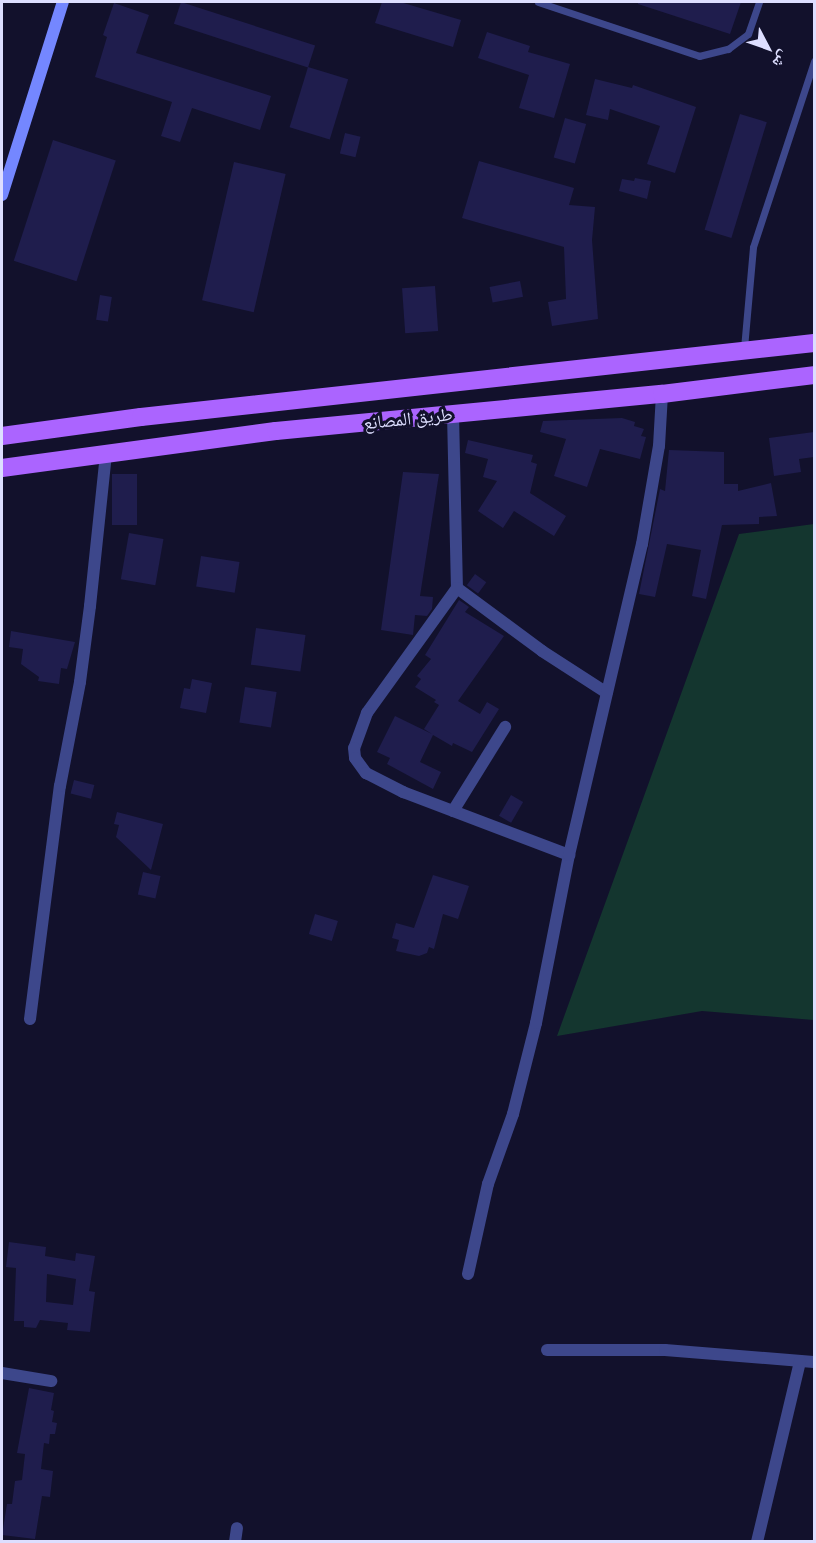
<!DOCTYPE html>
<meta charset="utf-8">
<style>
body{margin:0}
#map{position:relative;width:816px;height:1543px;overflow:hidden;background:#12112c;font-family:"Noto Sans","Noto Naskh Arabic",sans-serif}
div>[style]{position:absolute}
.green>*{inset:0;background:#14362f}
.building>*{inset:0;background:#1f1d4d;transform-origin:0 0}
.lane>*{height:7px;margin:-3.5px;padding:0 3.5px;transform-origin:3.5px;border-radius:3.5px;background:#3d478b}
.street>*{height:12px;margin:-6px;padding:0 6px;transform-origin:6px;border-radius:6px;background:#3d478b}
.secondary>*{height:12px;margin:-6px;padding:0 6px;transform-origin:6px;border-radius:6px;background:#7487ff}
.primary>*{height:18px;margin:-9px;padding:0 9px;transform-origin:9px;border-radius:9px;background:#ab64ff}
span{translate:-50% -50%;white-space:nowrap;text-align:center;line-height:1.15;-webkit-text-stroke:6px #12112c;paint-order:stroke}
.street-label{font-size:18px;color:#dddeff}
.frame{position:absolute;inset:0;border:3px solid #dddeff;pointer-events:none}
.north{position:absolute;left:738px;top:18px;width:60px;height:60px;-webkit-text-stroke:4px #12112c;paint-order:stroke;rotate:131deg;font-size:16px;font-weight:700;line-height:24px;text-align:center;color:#dddeff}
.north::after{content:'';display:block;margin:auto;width:21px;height:27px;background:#dddeff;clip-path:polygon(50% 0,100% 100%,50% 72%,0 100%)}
</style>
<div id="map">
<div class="green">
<div style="clip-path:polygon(814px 524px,814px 1020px,702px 1011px,557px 1036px,739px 534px)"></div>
</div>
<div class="building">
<div style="left:181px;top:2px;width:141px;height:23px;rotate:18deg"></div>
<div style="clip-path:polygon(382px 2px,400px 2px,461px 20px,453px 47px,375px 23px)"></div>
<div style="clip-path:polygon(638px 2px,741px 2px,730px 34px,638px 4px)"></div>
<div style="clip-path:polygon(114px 3px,149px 15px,136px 53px,271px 96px,260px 130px,192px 108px,180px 142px,161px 136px,172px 102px,95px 77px,107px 37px,103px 35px)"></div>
<div style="clip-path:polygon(487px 32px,530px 46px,528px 52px,570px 64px,554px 118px,519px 108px,529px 75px,478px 58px)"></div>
<div style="left:308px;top:67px;width:42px;height:63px;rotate:17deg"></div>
<div style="clip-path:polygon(595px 79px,632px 88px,633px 85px,696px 107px,675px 173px,647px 164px,660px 126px,610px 109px,608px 120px,586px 115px)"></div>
<div style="left:740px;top:114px;width:28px;height:121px;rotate:17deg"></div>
<div style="left:565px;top:118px;width:22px;height:41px;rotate:16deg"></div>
<div style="left:345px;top:133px;width:16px;height:21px;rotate:14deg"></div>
<div style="left:53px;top:140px;width:66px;height:127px;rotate:18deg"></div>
<div style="clip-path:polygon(479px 161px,574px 188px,569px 205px,595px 207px,592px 240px,598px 319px,552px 326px,548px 302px,566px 299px,564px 247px,462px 218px)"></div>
<div style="left:234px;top:162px;width:53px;height:142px;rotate:13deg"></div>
<div style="clip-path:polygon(635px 178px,651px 181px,647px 199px,619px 191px,622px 179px,634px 181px)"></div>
<div style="left:520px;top:281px;width:16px;height:31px;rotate:79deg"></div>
<div style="left:435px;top:286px;width:45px;height:33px;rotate:86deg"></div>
<div style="left:100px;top:295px;width:12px;height:25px;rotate:9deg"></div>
<div style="clip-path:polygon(622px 418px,635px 422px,634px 426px,644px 429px,641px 436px,646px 437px,640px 459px,600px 449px,587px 487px,554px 476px,566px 439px,540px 432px,543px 421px)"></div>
<div style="clip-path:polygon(814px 432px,814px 457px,799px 459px,801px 472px,774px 476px,769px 438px)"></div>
<div style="clip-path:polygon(468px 440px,533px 455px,531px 462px,537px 464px,530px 493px,566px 516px,554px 536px,514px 511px,503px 528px,478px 511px,497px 481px,483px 477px,488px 459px,465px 453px)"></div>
<div style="clip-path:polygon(669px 450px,724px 452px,724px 484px,738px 484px,738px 491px,771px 483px,777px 516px,759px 517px,759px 524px,722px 525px,706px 599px,692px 596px,701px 550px,667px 544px,655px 597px,639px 594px,660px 489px,665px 491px)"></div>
<div style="clip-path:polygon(403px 472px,439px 474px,420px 596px,433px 597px,432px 609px,427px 616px,415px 615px,413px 635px,381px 630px)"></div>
<div style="left:112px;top:474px;width:25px;height:51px"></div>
<div style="left:129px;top:533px;width:35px;height:47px;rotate:10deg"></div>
<div style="left:201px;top:556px;width:39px;height:31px;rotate:9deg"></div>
<div style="left:475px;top:574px;width:14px;height:14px;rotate:36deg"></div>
<div style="clip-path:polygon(459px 600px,469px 607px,465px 612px,504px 636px,458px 701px,480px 714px,487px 702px,499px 709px,472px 752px,453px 743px,452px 746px,433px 735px,420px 762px,441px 772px,433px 789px,387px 764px,390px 758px,377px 752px,395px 716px,432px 734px,424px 729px,439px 705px,434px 702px,436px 700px,415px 687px,421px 679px,417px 676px,431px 659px,425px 655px)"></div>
<div style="left:256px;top:628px;width:50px;height:37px;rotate:8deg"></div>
<div style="clip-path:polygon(11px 631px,75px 642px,67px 669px,61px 668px,59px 684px,38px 681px,39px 677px,21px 664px,23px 649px,9px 647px)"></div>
<div style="clip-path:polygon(192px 679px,212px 683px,206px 713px,180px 708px,184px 688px,190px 689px)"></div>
<div style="left:245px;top:687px;width:32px;height:36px;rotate:9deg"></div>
<div style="left:74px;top:780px;width:21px;height:14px;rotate:14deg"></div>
<div style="left:511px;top:795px;width:14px;height:24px;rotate:30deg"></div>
<div style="clip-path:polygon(117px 812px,163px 824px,151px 870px,116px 837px,119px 825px,114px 824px)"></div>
<div style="left:143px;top:872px;width:18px;height:23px;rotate:13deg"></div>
<div style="clip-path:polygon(433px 875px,469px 886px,458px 919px,443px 914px,434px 949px,429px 947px,427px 953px,419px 956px,396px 951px,399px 940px,392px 938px,396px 923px,414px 928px)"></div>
<div style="left:315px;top:914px;width:24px;height:21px;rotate:17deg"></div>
<div style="clip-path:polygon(evenodd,9px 1242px,46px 1247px,45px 1256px,75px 1261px,76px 1253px,95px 1256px,89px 1291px,95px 1292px,90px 1332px,67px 1330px,68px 1323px,40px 1320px,36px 1328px,24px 1327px,24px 1321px,14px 1321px,16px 1268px,6px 1267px,9px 1242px,47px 1274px,76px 1279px,73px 1305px,46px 1302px,47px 1274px)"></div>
<div style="clip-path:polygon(29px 1388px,54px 1393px,51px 1410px,54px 1411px,52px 1422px,57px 1423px,55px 1434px,50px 1434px,49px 1444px,44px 1443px,41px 1469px,53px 1471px,50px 1497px,42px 1496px,35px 1539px,2px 1535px,7px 1504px,12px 1504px,15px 1481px,22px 1480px,25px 1454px,17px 1453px)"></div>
</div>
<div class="lane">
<div style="left:538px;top:2px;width:170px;rotate:18.5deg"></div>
<div style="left:699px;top:56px;width:30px;rotate:-14deg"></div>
<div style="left:728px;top:49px;width:25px;rotate:-37deg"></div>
<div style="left:748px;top:34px;width:34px;rotate:-71deg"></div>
<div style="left:744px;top:348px;width:101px;rotate:-84.9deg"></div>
<div style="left:753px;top:247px;width:196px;rotate:-71.8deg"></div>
</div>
<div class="street">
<div style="left:453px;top:414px;width:174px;rotate:88.7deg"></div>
<div style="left:457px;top:588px;width:106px;rotate:36.5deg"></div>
<div style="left:542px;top:651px;width:77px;rotate:32.9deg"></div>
<div style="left:457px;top:588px;width:154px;rotate:125.8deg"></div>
<div style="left:367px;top:713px;width:37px;rotate:110deg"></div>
<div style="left:354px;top:748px;width:10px;rotate:84deg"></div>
<div style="left:355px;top:758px;width:19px;rotate:54deg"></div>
<div style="left:366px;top:773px;width:42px;rotate:27.2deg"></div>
<div style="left:403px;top:792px;width:178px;rotate:20.8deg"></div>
<div style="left:453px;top:811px;width:99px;rotate:-58.2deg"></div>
<div style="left:30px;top:1019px;width:235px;rotate:-82.7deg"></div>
<div style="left:60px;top:786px;width:106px;rotate:-79.1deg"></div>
<div style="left:80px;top:682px;width:77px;rotate:-82.5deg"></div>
<div style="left:90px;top:606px;width:153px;rotate:-84deg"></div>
<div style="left:468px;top:1274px;width:92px;rotate:-77.5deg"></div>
<div style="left:488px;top:1184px;width:74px;rotate:-70.3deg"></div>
<div style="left:513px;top:1114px;width:94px;rotate:-75.8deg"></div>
<div style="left:536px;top:1023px;width:171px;rotate:-78.9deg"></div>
<div style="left:569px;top:855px;width:319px;rotate:-76.8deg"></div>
<div style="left:642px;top:544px;width:99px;rotate:-80.2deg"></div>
<div style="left:659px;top:446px;width:52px;rotate:-86.7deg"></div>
<div style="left:547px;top:1350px;width:118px"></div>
<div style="left:665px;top:1350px;width:149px;rotate:4.6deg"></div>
<div style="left:2px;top:1373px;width:50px;rotate:9.3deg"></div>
<div style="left:235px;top:1542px;width:14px;rotate:-82deg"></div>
<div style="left:757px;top:1542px;width:186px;rotate:-76.6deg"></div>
</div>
<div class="secondary">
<div style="left:2px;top:195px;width:202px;rotate:-72.5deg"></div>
</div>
<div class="primary">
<div style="left:2px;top:436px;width:140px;rotate:-7.8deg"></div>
<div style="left:141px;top:417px;width:677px;rotate:-6.27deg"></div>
<div style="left:2px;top:468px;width:276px;rotate:-7.7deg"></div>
<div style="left:276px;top:431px;width:388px;rotate:-5.5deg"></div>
<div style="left:662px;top:394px;width:153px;rotate:-7.1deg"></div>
</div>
<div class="street-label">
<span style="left:408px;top:418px;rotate:-6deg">طريق المصانع</span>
</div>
<div class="frame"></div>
<div class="north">ش</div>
</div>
